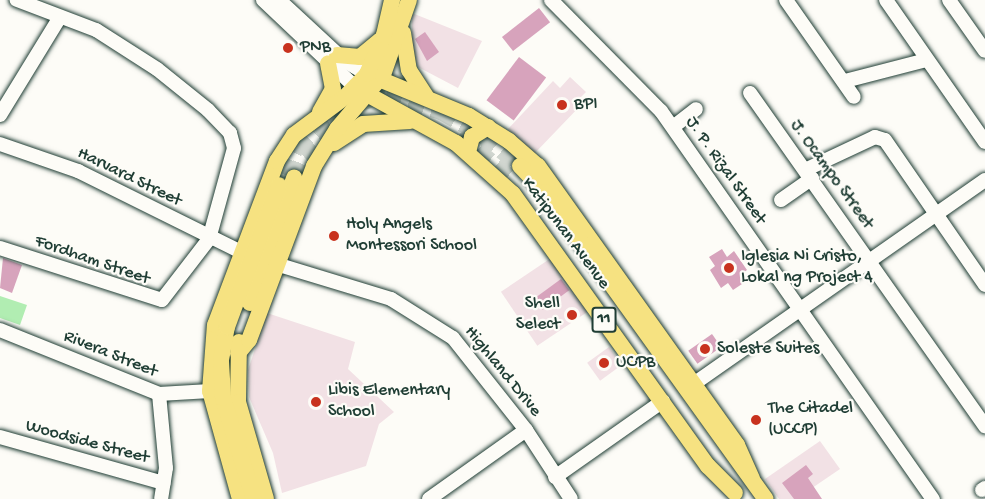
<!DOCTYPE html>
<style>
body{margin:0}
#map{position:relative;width:985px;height:499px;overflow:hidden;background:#fdfcf7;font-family:"Gochi Hand",sans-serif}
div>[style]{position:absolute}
.built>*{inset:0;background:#f2e1e5;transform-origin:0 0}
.green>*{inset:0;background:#b1edb2}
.building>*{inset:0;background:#d7a3bc;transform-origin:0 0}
.major-tunnel>*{height:16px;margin-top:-8px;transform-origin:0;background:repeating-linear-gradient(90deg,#d1d6d0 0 16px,transparent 0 24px)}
.roads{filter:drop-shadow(0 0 2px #1f3d34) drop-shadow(0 0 2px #1f3d34)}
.minor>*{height:14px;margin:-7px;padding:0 7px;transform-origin:7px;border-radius:7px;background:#fdfcf7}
.major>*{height:16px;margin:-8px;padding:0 8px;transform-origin:8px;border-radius:8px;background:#f6e281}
.dots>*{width:16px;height:16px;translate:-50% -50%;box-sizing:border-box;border:3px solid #fdfcf7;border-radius:50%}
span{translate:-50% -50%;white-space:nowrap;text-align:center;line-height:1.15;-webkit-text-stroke:4.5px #fdfcf7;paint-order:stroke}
.shield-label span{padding:2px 4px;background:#fdfcf7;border:2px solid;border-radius:4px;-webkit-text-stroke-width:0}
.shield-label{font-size:16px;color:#1f3d34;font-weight:700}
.poi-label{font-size:18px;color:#1f3d34}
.left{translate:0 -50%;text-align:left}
.right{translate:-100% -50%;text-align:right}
.street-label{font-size:18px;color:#1f3d34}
</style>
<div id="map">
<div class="built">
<div style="clip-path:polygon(412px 13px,482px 41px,458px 88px,418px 67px,412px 53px)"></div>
<div style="clip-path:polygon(570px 77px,586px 92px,578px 100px,582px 104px,534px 154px,508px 129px,553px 81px,560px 88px)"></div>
<div style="left:554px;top:256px;width:65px;height:64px;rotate:56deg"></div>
<div style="clip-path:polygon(267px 313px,355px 342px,348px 369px,394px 412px,379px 424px,366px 466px,282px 493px,273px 453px,249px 397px,248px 370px)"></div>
<div style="left:609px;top:347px;width:22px;height:27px;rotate:54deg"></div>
<div style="clip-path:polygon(820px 441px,840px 469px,796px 499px,779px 499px,765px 479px)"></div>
</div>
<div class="green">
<div style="clip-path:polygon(0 296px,27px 305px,20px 325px,0 318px)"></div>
</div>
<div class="building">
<div style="left:539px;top:8px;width:18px;height:47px;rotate:52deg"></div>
<div style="clip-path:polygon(425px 32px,439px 52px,427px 61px,415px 39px)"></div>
<div style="left:519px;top:57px;width:34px;height:54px;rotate:37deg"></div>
<div style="clip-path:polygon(722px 249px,727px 257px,734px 251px,747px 270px,740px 275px,745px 282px,733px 290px,728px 283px,721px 288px,710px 270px,715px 266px,709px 257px)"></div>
<div style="clip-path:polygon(3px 258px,22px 265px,12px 293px,0 288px)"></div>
<div style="left:561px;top:279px;width:14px;height:33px;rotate:54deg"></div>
<div style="left:712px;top:334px;width:16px;height:29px;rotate:55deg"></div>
<div style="clip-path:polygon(806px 465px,813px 474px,808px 478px,822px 499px,794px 499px,782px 483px)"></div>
</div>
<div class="major-tunnel">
<div style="left:459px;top:135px;width:65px;rotate:39.4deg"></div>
<div style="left:283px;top:174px;width:29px;rotate:-63deg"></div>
<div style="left:296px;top:148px;width:25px;rotate:-42deg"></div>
<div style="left:315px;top:131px;width:53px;rotate:-31.9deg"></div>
<div style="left:360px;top:103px;width:27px;rotate:-17deg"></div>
<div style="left:386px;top:95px;width:58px;rotate:17.2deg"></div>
<div style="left:441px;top:112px;width:48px;rotate:29.7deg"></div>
<div style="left:483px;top:136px;width:48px;rotate:39deg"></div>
<div style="left:294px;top:178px;width:23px;rotate:-65deg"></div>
<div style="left:304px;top:157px;width:29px;rotate:-44deg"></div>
</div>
<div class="roads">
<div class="minor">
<div style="left:263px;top:0;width:128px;rotate:43.4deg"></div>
<div style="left:279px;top:0;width:90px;rotate:42.7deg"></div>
<div style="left:345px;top:61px;width:26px;rotate:31deg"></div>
<div style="left:551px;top:0;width:156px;rotate:45.3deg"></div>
<div style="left:661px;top:111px;width:474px;rotate:55deg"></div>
<div style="left:786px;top:0;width:118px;rotate:55deg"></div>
<div style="left:886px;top:0;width:173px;rotate:55.1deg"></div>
<div style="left:949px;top:0;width:62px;rotate:54.8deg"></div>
<div style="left:845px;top:81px;width:84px;rotate:-14.5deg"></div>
<div style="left:750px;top:93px;width:408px;rotate:54.8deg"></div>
<div style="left:0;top:115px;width:115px;rotate:-58.5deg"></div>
<div style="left:673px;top:127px;width:29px;rotate:-38deg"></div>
<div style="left:0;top:144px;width:83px;rotate:19.1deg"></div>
<div style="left:78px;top:171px;width:180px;rotate:26.4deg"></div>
<div style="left:807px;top:169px;width:75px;rotate:-25.2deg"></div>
<div style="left:875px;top:137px;width:10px;rotate:17deg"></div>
<div style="left:885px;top:140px;width:176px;rotate:55.4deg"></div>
<div style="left:781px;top:200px;width:38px;rotate:-35deg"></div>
<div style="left:0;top:248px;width:170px;rotate:17.8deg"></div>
<div style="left:162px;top:300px;width:77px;rotate:-52.4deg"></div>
<div style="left:209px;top:239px;width:94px;rotate:-74.6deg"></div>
<div style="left:234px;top:148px;width:16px;rotate:-105deg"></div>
<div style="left:230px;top:133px;width:32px;rotate:-134deg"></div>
<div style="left:208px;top:110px;width:65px;rotate:-141.2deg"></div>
<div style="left:157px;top:69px;width:72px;rotate:-147.4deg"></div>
<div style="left:96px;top:30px;width:85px;rotate:-159.2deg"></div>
<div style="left:276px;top:264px;width:120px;rotate:16.9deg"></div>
<div style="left:391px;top:299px;width:73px;rotate:32.2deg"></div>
<div style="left:453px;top:338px;width:117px;rotate:51.6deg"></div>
<div style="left:526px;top:430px;width:82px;rotate:56.9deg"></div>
<div style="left:0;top:330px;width:171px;rotate:21.9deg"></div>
<div style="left:159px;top:394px;width:51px;rotate:-3.4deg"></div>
<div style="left:695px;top:383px;width:354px;rotate:-35deg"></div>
<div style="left:159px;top:394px;width:74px;rotate:84.6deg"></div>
<div style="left:166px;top:468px;width:31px;rotate:99deg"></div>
<div style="left:0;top:437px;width:170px;rotate:15.7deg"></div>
<div style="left:555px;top:477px;width:132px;rotate:-35.1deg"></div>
<div style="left:982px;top:490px;width:4px;rotate:-34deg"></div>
<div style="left:429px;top:499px;width:119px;rotate:-35.4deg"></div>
</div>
<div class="major">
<div style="left:403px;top:33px;width:37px;rotate:81deg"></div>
<div style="left:409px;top:70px;width:31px;rotate:57deg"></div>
<div style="left:337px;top:55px;width:23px;rotate:5deg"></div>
<div style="left:360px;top:57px;width:26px;rotate:-40deg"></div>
<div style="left:367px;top:74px;width:110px;rotate:22.4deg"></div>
<div style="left:469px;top:116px;width:47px;rotate:32deg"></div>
<div style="left:509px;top:141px;width:38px;rotate:41deg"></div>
<div style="left:538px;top:166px;width:343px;rotate:54.5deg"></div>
<div style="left:737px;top:445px;width:37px;rotate:66deg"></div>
<div style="left:356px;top:88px;width:114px;rotate:28.8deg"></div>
<div style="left:456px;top:143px;width:76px;rotate:41.8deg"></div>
<div style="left:513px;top:194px;width:335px;rotate:54.4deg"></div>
<div style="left:708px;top:466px;width:38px;rotate:45deg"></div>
<div style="left:320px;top:112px;width:26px;rotate:-61deg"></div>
<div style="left:333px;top:89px;width:26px;rotate:-101deg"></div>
<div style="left:334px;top:143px;width:35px;rotate:-33deg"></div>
<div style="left:363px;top:124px;width:47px;rotate:-3.7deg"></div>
<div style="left:468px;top:152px;width:16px;rotate:-75deg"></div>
<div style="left:472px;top:137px;width:19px;rotate:-32deg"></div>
<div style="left:520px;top:166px;width:36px;rotate:46deg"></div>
<div style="left:545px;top:192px;width:378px;rotate:54.3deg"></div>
<div style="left:250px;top:303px;width:133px;rotate:-70.6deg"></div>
<div style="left:239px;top:342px;width:60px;rotate:91deg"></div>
<div style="left:238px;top:402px;width:101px;rotate:73.9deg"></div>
<div style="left:238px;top:353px;width:17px;rotate:-50deg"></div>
<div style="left:249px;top:340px;width:186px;rotate:-69.5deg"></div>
<div style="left:314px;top:166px;width:44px;rotate:-58.1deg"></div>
<div style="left:337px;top:129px;width:71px;rotate:-49.6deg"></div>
<div style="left:383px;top:75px;width:79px;rotate:-70.9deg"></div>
<div style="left:240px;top:499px;width:112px;rotate:-105.5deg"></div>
<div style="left:210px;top:391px;width:66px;rotate:-85.7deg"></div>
<div style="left:215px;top:325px;width:175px;rotate:-69.3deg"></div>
<div style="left:277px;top:161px;width:31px;rotate:-57deg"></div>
<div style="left:294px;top:135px;width:64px;rotate:-36.7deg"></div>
<div style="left:345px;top:97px;width:32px;rotate:-46deg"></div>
<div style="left:367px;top:74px;width:43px;rotate:-66.4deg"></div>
<div style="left:384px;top:35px;width:36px;rotate:-77deg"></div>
<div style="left:254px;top:499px;width:106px;rotate:-107.1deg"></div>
<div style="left:223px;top:398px;width:38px;rotate:-93deg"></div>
<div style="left:221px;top:360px;width:34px;rotate:-80deg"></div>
<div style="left:227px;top:327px;width:151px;rotate:-69.9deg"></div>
</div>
</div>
<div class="dots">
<div style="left:288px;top:48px;background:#c8321e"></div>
<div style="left:562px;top:105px;background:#c8321e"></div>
<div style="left:334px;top:236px;background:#c8321e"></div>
<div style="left:729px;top:268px;background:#c8321e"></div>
<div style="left:572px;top:315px;background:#c8321e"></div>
<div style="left:705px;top:349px;background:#c8321e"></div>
<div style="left:604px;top:363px;background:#c8321e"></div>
<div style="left:316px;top:402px;background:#c8321e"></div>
<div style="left:756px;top:420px;background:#c8321e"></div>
</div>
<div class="shield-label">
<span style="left:604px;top:320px">11</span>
</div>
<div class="poi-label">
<span class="left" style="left:300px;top:48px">PNB</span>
<span class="left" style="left:574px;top:105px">BPI</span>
<span class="left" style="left:346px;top:236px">Holy Angels<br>Montessori School</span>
<span class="left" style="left:741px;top:268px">Iglesia Ni Cristo,<br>Lokal ng Project 4</span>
<span class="right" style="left:560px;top:315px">Shell<br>Select</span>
<span class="left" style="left:717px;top:349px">Soleste Suites</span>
<span class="left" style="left:616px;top:363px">UCPB</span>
<span class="left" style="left:328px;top:402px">Libis Elementary<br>School</span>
<span class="left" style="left:768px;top:420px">The Citadel<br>(UCCP)</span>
</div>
<div class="street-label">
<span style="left:725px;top:171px;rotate:55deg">J. P. Rizal Street</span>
<span style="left:831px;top:175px;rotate:54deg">J. Ocampo Street</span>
<span style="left:129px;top:178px;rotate:26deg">Harvard Street</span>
<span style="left:565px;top:234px;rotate:53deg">Katipunan Avenue</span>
<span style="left:92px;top:261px;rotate:19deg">Fordham Street</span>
<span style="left:110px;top:355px;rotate:22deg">Rivera Street</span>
<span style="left:502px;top:372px;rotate:51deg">Highland Drive</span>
<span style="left:87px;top:443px;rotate:15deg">Woodside Street</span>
</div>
</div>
